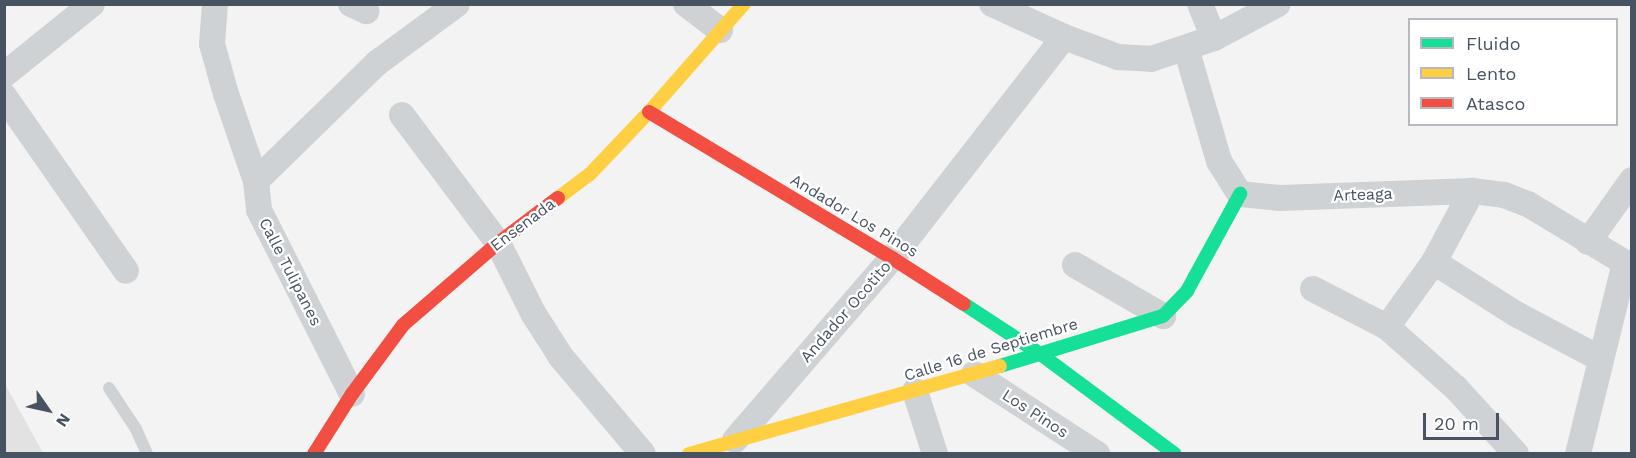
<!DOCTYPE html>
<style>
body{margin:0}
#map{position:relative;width:1636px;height:458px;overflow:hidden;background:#f4f3f3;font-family:"Work Sans",sans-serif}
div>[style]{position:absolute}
.education>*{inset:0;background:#e2e2e3}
.lane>*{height:12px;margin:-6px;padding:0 6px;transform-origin:6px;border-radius:6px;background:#cfd2d4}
.street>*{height:26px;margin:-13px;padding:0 13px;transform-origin:13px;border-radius:13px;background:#cfd2d4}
.fast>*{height:14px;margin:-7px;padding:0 7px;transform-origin:7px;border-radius:7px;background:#16e098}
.slow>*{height:14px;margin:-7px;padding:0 7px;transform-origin:7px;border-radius:7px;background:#ffcf43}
.jam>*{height:14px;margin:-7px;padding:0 7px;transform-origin:7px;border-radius:7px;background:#f24e42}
span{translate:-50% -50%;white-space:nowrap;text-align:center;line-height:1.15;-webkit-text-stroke:4.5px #fff;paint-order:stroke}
.street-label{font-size:16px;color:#485362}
.frame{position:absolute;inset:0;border:6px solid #485362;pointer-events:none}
.legend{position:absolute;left:1408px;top:18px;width:210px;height:108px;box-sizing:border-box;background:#fff;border:2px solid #b6bac0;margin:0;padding:8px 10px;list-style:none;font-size:18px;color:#485362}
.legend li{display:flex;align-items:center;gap:12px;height:30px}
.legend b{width:30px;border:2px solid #b6bac0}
.north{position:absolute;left:18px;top:380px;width:60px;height:60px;-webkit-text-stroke:4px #fff;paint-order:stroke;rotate:124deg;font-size:16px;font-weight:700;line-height:24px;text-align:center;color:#485362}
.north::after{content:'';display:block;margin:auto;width:21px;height:27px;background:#485362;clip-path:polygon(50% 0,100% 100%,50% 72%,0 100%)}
.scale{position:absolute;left:1423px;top:413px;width:76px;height:27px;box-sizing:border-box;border:3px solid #485362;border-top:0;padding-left:8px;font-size:18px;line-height:21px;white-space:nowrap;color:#485362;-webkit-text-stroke:4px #fff;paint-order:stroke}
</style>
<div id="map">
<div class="education">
<div style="clip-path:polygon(4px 384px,5px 384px,43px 453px,5px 453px)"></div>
</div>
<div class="lane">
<div style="left:109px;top:388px;width:49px;rotate:56.6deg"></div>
<div style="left:136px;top:429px;width:27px;rotate:66deg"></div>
</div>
<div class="street">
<div style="left:215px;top:4px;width:40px;rotate:94.3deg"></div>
<div style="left:212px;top:44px;width:52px;rotate:74.4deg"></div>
<div style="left:226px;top:94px;width:92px;rotate:71deg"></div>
<div style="left:256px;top:181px;width:29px;rotate:84deg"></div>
<div style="left:259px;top:210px;width:206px;rotate:63.2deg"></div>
<div style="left:351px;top:4px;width:17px;rotate:25deg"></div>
<div style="left:686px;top:4px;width:43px;rotate:37.4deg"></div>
<div style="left:992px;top:4px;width:79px;rotate:24.6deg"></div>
<div style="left:1064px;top:37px;width:58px;rotate:20.3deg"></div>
<div style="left:1118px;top:57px;width:33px;rotate:3deg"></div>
<div style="left:1151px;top:59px;width:66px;rotate:-18.4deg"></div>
<div style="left:1214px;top:38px;width:72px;rotate:-28deg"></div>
<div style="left:1200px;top:4px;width:37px;rotate:68deg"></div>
<div style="left:1186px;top:48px;width:118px;rotate:73.7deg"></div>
<div style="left:1219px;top:161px;width:39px;rotate:58deg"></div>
<div style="left:1240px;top:194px;width:40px;rotate:5.7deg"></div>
<div style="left:1280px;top:198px;width:192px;rotate:-2.1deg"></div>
<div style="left:1472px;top:191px;width:32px;rotate:7deg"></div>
<div style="left:1504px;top:195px;width:26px;rotate:21deg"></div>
<div style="left:1528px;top:204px;width:122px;rotate:31.2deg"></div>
<div style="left:4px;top:75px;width:113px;rotate:-38.9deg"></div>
<div style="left:4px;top:96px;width:213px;rotate:55.1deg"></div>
<div style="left:402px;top:115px;width:160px;rotate:53.1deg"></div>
<div style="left:498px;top:243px;width:78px;rotate:63.4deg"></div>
<div style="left:533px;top:313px;width:52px;rotate:57.5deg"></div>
<div style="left:561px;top:357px;width:127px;rotate:49.8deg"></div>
<div style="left:256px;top:181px;width:169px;rotate:-44.3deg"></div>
<div style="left:377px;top:63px;width:99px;rotate:-36.4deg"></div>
<div style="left:1588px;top:242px;width:76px;rotate:-54.6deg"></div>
<div style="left:1434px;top:262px;width:97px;rotate:32.4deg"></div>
<div style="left:1516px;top:314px;width:96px;rotate:27.9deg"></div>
<div style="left:1075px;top:265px;width:102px;rotate:30.1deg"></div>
<div style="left:1313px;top:289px;width:83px;rotate:27.2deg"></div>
<div style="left:1387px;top:327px;width:92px;rotate:41.5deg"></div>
<div style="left:1456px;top:388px;width:89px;rotate:47.7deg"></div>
<div style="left:1387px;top:327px;width:80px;rotate:-54.1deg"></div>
<div style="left:1434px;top:262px;width:81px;rotate:-61.8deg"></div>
<div style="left:974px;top:374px;width:147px;rotate:33deg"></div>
<div style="left:915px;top:391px;width:66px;rotate:72.4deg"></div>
<div style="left:735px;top:440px;width:240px;rotate:-49.2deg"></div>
<div style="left:892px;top:258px;width:280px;rotate:-52.1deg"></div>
<div style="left:1578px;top:454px;width:197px;rotate:-76.2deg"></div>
</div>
<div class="fast">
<div style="left:964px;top:304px;width:90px;rotate:33.2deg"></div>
<div style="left:1039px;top:353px;width:169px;rotate:36.6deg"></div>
<div style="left:1000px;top:366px;width:170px;rotate:-17.1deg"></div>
<div style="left:1163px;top:316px;width:35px;rotate:-46deg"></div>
<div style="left:1187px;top:291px;width:111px;rotate:-61.3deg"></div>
</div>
<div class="slow">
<div style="left:558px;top:198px;width:39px;rotate:-37deg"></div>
<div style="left:589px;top:175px;width:87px;rotate:-46.4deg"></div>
<div style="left:649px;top:112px;width:144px;rotate:-48.7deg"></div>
<div style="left:689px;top:454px;width:323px;rotate:-15.8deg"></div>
</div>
<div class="jam">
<div style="left:649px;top:112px;width:283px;rotate:31deg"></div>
<div style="left:892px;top:258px;width:85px;rotate:32.6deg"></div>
<div style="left:314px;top:454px;width:71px;rotate:-57.7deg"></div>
<div style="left:352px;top:394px;width:86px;rotate:-53.5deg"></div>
<div style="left:403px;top:325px;width:125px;rotate:-40.8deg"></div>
<div style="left:498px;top:243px;width:75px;rotate:-36.9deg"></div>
</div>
<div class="street-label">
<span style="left:1363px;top:195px;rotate:-2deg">Arteaga</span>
<span style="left:854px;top:216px;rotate:31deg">Andador Los Pinos</span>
<span style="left:523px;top:225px;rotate:-37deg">Ensenada</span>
<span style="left:290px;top:272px;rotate:63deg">Calle Tulipanes</span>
<span style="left:846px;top:312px;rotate:-49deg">Andador Ocotito</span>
<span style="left:991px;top:350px;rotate:-17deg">Calle 16 de Septiembre</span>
<span style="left:1035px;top:414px;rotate:33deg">Los Pinos</span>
</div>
<div class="frame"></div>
<ul class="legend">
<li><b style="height:8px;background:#16e098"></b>Fluido</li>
<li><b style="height:8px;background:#ffcf43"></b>Lento</li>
<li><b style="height:8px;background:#f24e42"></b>Atasco</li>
</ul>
<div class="north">N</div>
<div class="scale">20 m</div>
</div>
